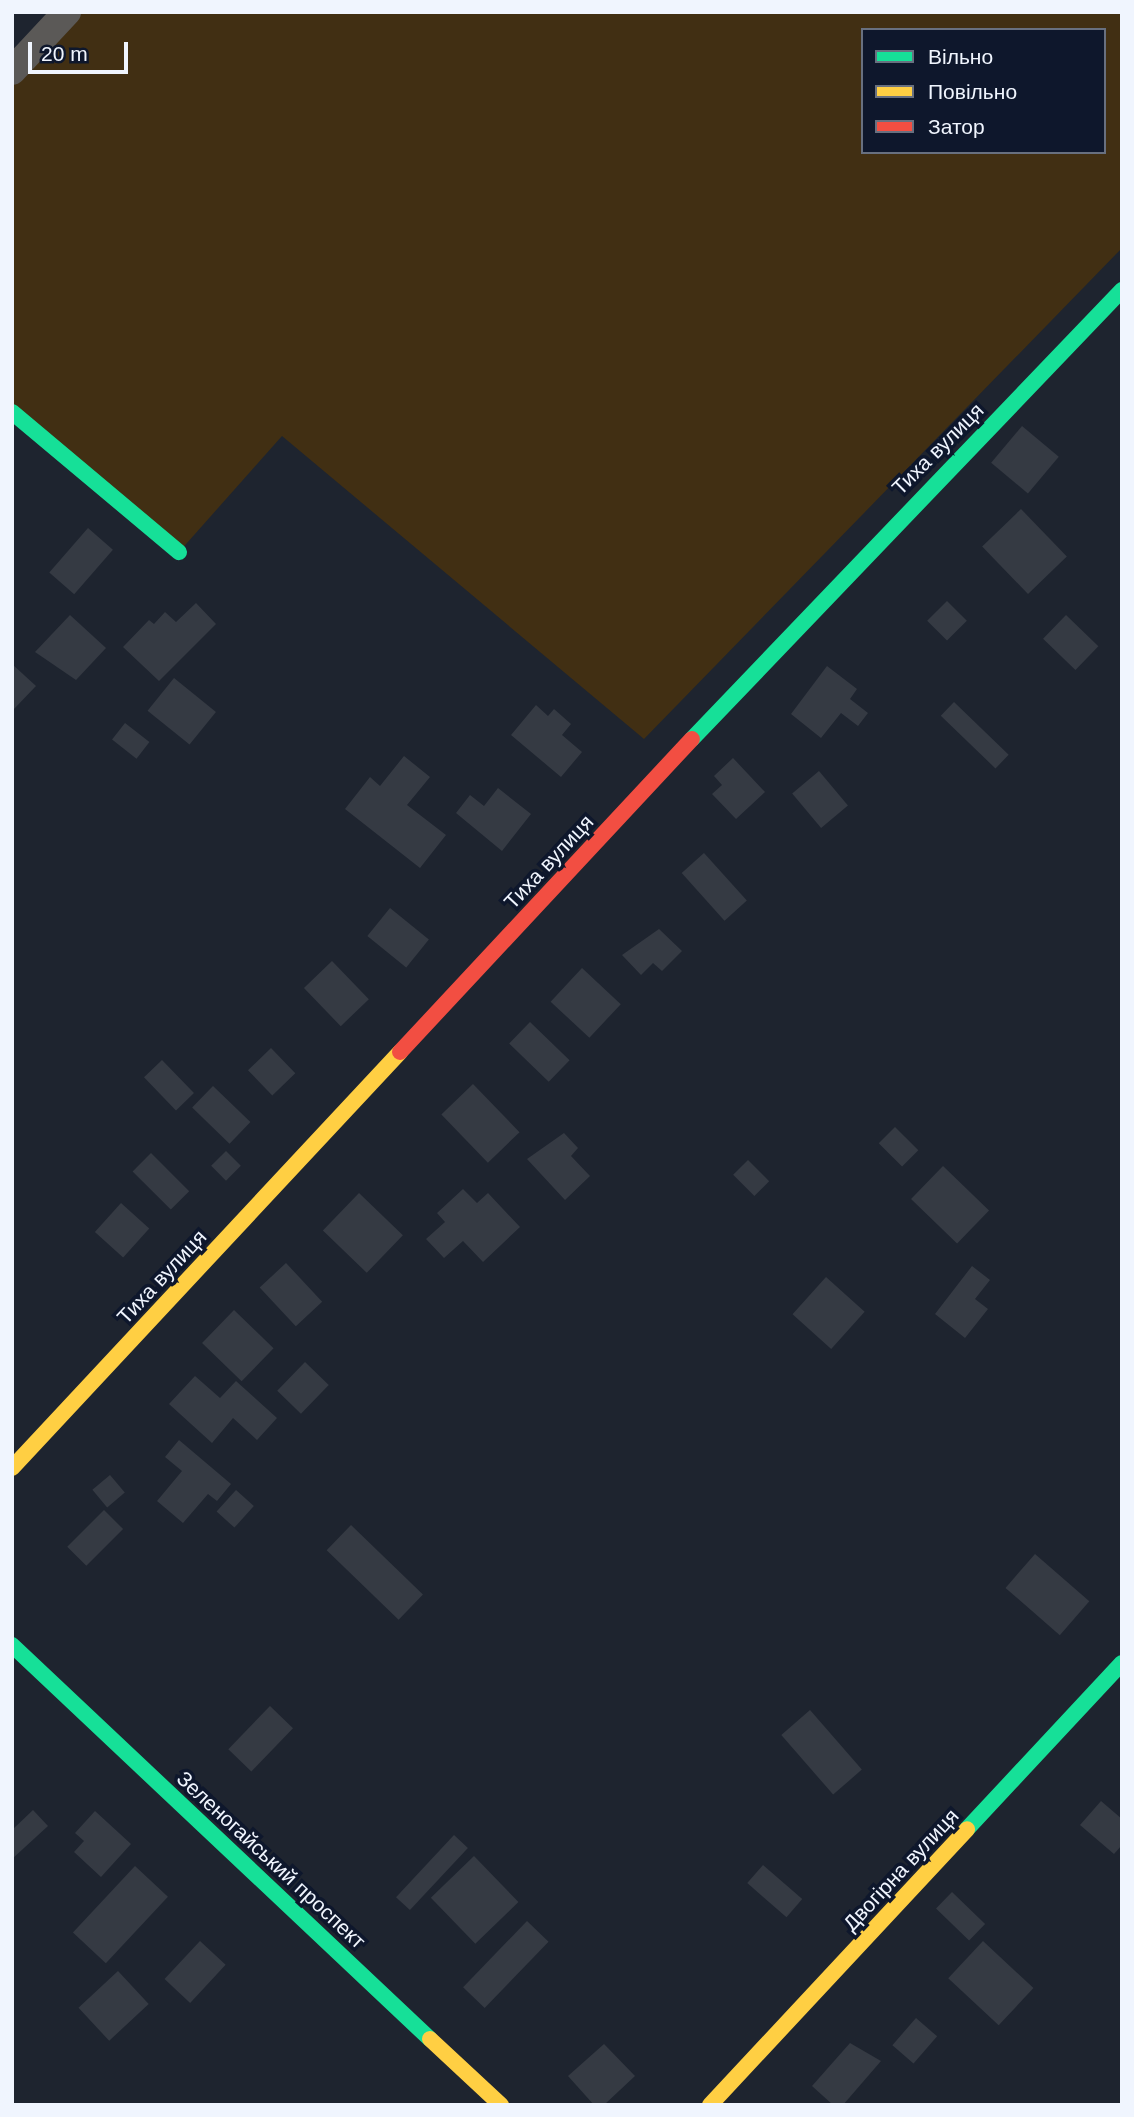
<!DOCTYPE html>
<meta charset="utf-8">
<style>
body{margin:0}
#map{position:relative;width:1134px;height:2117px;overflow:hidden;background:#1e242f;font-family:Helvetica,sans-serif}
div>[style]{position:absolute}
.green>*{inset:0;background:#412f13}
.building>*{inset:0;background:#353a43;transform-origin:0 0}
.street>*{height:28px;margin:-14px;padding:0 14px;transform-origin:14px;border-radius:14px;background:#5b5957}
.fast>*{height:16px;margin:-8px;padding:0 8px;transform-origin:8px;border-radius:8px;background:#16e098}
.slow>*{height:16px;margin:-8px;padding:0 8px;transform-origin:8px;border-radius:8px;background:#ffcf43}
.jam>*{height:16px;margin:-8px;padding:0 8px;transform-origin:8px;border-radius:8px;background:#f24e42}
span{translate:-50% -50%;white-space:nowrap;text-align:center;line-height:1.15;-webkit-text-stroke:7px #0e172c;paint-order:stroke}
.street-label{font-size:21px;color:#f0f5fe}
.frame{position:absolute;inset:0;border:14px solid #f0f5fe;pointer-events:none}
.legend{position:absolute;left:861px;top:28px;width:245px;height:126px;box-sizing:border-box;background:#0e172c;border:2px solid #687080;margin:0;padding:9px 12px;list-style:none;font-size:21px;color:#f0f5fe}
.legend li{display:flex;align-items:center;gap:14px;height:35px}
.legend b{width:35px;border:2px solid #687080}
.scale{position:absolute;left:28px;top:42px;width:100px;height:32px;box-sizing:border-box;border:4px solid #f0f5fe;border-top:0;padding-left:9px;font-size:21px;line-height:24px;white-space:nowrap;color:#f0f5fe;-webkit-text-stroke:5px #0e172c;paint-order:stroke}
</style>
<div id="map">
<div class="green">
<div style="clip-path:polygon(evenodd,67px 12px,1122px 12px,1122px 248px,644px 739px,282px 436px,179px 552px,12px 412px,12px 71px,67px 12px,863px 30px,1104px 30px,1104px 152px,863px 152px,863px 30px)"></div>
</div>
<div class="building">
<div style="left:1022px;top:426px;width:48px;height:48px;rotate:40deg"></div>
<div style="left:1021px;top:509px;width:66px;height:54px;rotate:46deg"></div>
<div style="left:88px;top:528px;width:33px;height:59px;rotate:41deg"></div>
<div style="left:947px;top:601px;width:28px;height:28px;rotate:45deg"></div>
<div style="clip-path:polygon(196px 603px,216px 624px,159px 681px,123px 647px,149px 620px,154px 624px,165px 612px,176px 622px)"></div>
<div style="clip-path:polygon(70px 615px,106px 648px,76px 680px,35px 652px)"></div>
<div style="left:1066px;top:615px;width:45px;height:33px;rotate:44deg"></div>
<div style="clip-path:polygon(12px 664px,36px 686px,14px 709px,12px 707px)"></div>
<div style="clip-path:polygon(827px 666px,857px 689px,850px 699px,868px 713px,858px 726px,841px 713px,821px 738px,791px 714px)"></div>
<div style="left:174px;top:678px;width:54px;height:42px;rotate:39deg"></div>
<div style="left:954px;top:702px;width:76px;height:19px;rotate:44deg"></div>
<div style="clip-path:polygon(536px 705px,548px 716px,554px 709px,571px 724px,562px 735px,582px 752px,561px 777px,511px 735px)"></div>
<div style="left:125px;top:723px;width:31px;height:21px;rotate:38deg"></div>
<div style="clip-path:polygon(404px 756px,430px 777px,407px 805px,446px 835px,420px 868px,345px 809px,370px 777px,380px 786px)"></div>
<div style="clip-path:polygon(733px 758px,765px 792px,736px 819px,712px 794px,722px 785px,714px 776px)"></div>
<div style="left:819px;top:771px;width:45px;height:35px;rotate:50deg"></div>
<div style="clip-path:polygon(498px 788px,531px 814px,502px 851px,456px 813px,470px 795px,484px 806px)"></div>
<div style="left:704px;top:853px;width:64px;height:30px;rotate:48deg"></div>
<div style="left:390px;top:908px;width:50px;height:36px;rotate:39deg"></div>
<div style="clip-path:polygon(659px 929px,682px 951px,662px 971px,653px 963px,641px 975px,622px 955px)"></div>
<div style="left:332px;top:961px;width:53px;height:39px;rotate:46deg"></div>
<div style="left:582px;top:968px;width:53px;height:46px;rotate:43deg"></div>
<div style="left:530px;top:1022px;width:55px;height:30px;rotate:44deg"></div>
<div style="left:271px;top:1048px;width:35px;height:32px;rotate:46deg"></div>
<div style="left:162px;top:1060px;width:46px;height:25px;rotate:46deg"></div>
<div style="left:473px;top:1084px;width:67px;height:44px;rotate:46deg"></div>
<div style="left:213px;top:1086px;width:52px;height:30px;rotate:44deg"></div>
<div style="left:895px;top:1127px;width:33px;height:23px;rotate:45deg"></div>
<div style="clip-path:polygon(564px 1133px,578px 1148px,571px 1156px,590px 1176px,565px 1200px,527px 1159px)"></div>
<div style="left:226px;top:1151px;width:21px;height:21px;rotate:45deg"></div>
<div style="left:151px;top:1153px;width:54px;height:26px;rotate:45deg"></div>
<div style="left:748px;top:1160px;width:30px;height:21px;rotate:45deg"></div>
<div style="left:943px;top:1166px;width:64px;height:46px;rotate:44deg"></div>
<div style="clip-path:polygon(463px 1189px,477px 1203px,488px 1193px,520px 1227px,483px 1262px,463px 1241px,444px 1258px,426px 1239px,445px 1222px,437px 1213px)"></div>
<div style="left:359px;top:1193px;width:61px;height:52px;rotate:44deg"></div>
<div style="left:121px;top:1203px;width:38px;height:39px;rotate:42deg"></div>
<div style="left:286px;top:1263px;width:53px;height:36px;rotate:47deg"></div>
<div style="clip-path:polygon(972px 1266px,990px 1280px,975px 1299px,988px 1309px,965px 1338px,935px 1314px)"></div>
<div style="left:826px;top:1277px;width:52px;height:50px;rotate:42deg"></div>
<div style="left:234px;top:1310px;width:55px;height:46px;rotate:44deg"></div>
<div style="left:305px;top:1362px;width:33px;height:40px;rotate:44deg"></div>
<div style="clip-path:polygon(195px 1376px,220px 1398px,236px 1381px,277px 1418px,257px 1440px,233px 1418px,212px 1443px,169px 1404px)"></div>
<div style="clip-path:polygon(179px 1440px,231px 1484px,217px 1501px,208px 1494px,183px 1523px,157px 1501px,182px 1471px,165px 1457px)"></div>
<div style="left:110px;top:1475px;width:23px;height:23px;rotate:50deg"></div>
<div style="left:236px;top:1490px;width:24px;height:29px;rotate:42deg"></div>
<div style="left:104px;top:1510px;width:27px;height:52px;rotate:45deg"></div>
<div style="left:351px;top:1525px;width:100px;height:35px;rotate:44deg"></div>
<div style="left:1035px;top:1554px;width:72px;height:45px;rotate:41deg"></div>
<div style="left:270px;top:1706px;width:32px;height:60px;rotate:44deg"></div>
<div style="left:810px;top:1710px;width:79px;height:38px;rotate:49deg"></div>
<div style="clip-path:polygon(1101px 1801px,1122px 1819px,1122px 1845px,1114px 1854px,1080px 1825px)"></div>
<div style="clip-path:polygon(33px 1810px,48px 1826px,12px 1859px,12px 1830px)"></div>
<div style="clip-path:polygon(95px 1811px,131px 1844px,101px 1877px,74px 1852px,84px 1841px,75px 1833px)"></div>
<div style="left:454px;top:1835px;width:19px;height:85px;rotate:43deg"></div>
<div style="left:474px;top:1856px;width:64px;height:60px;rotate:46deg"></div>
<div style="left:763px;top:1865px;width:52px;height:24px;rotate:41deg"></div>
<div style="left:135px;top:1866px;width:45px;height:91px;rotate:43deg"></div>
<div style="left:952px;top:1892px;width:46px;height:23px;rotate:44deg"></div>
<div style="left:527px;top:1921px;width:30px;height:92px;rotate:44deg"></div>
<div style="left:200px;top:1941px;width:35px;height:52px;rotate:43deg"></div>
<div style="left:983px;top:1941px;width:69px;height:51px;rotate:43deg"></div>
<div style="left:118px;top:1971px;width:45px;height:54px;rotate:47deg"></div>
<div style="left:916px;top:2018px;width:28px;height:36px;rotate:41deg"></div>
<div style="clip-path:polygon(850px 2043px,881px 2061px,843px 2105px,833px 2105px,812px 2086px)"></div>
<div style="clip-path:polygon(604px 2044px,635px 2076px,604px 2105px,594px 2105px,568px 2076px)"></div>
</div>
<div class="street">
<div style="left:12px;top:71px;width:81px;rotate:-47deg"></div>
</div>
<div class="fast">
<div style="left:12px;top:412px;width:218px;rotate:40deg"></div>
<div style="left:692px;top:739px;width:622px;rotate:-46.24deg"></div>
<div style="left:12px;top:1645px;width:574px;rotate:43.31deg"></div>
<div style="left:967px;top:1829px;width:227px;rotate:-47deg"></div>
</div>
<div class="slow">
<div style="left:12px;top:1468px;width:569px;rotate:-46.99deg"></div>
<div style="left:430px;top:2039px;width:97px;rotate:42.9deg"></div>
<div style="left:710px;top:2105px;width:377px;rotate:-47deg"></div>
</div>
<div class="jam">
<div style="left:400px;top:1052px;width:428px;rotate:-47deg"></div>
</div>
<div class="street-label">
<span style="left:938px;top:449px;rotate:-45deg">Тиха вулиця</span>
<span style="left:549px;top:862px;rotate:-47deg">Тиха вулиця</span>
<span style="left:162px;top:1277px;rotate:-47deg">Тиха вулиця</span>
<span style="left:271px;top:1860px;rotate:43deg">Зеленогайський проспект</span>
<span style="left:901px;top:1870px;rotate:-47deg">Двогірна вулиця</span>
</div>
<div class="frame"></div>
<ul class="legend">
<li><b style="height:9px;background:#16e098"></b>Вільно</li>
<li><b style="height:9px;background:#ffcf43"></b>Повільно</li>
<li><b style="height:9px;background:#f24e42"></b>Затор</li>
</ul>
<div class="scale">20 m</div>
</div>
